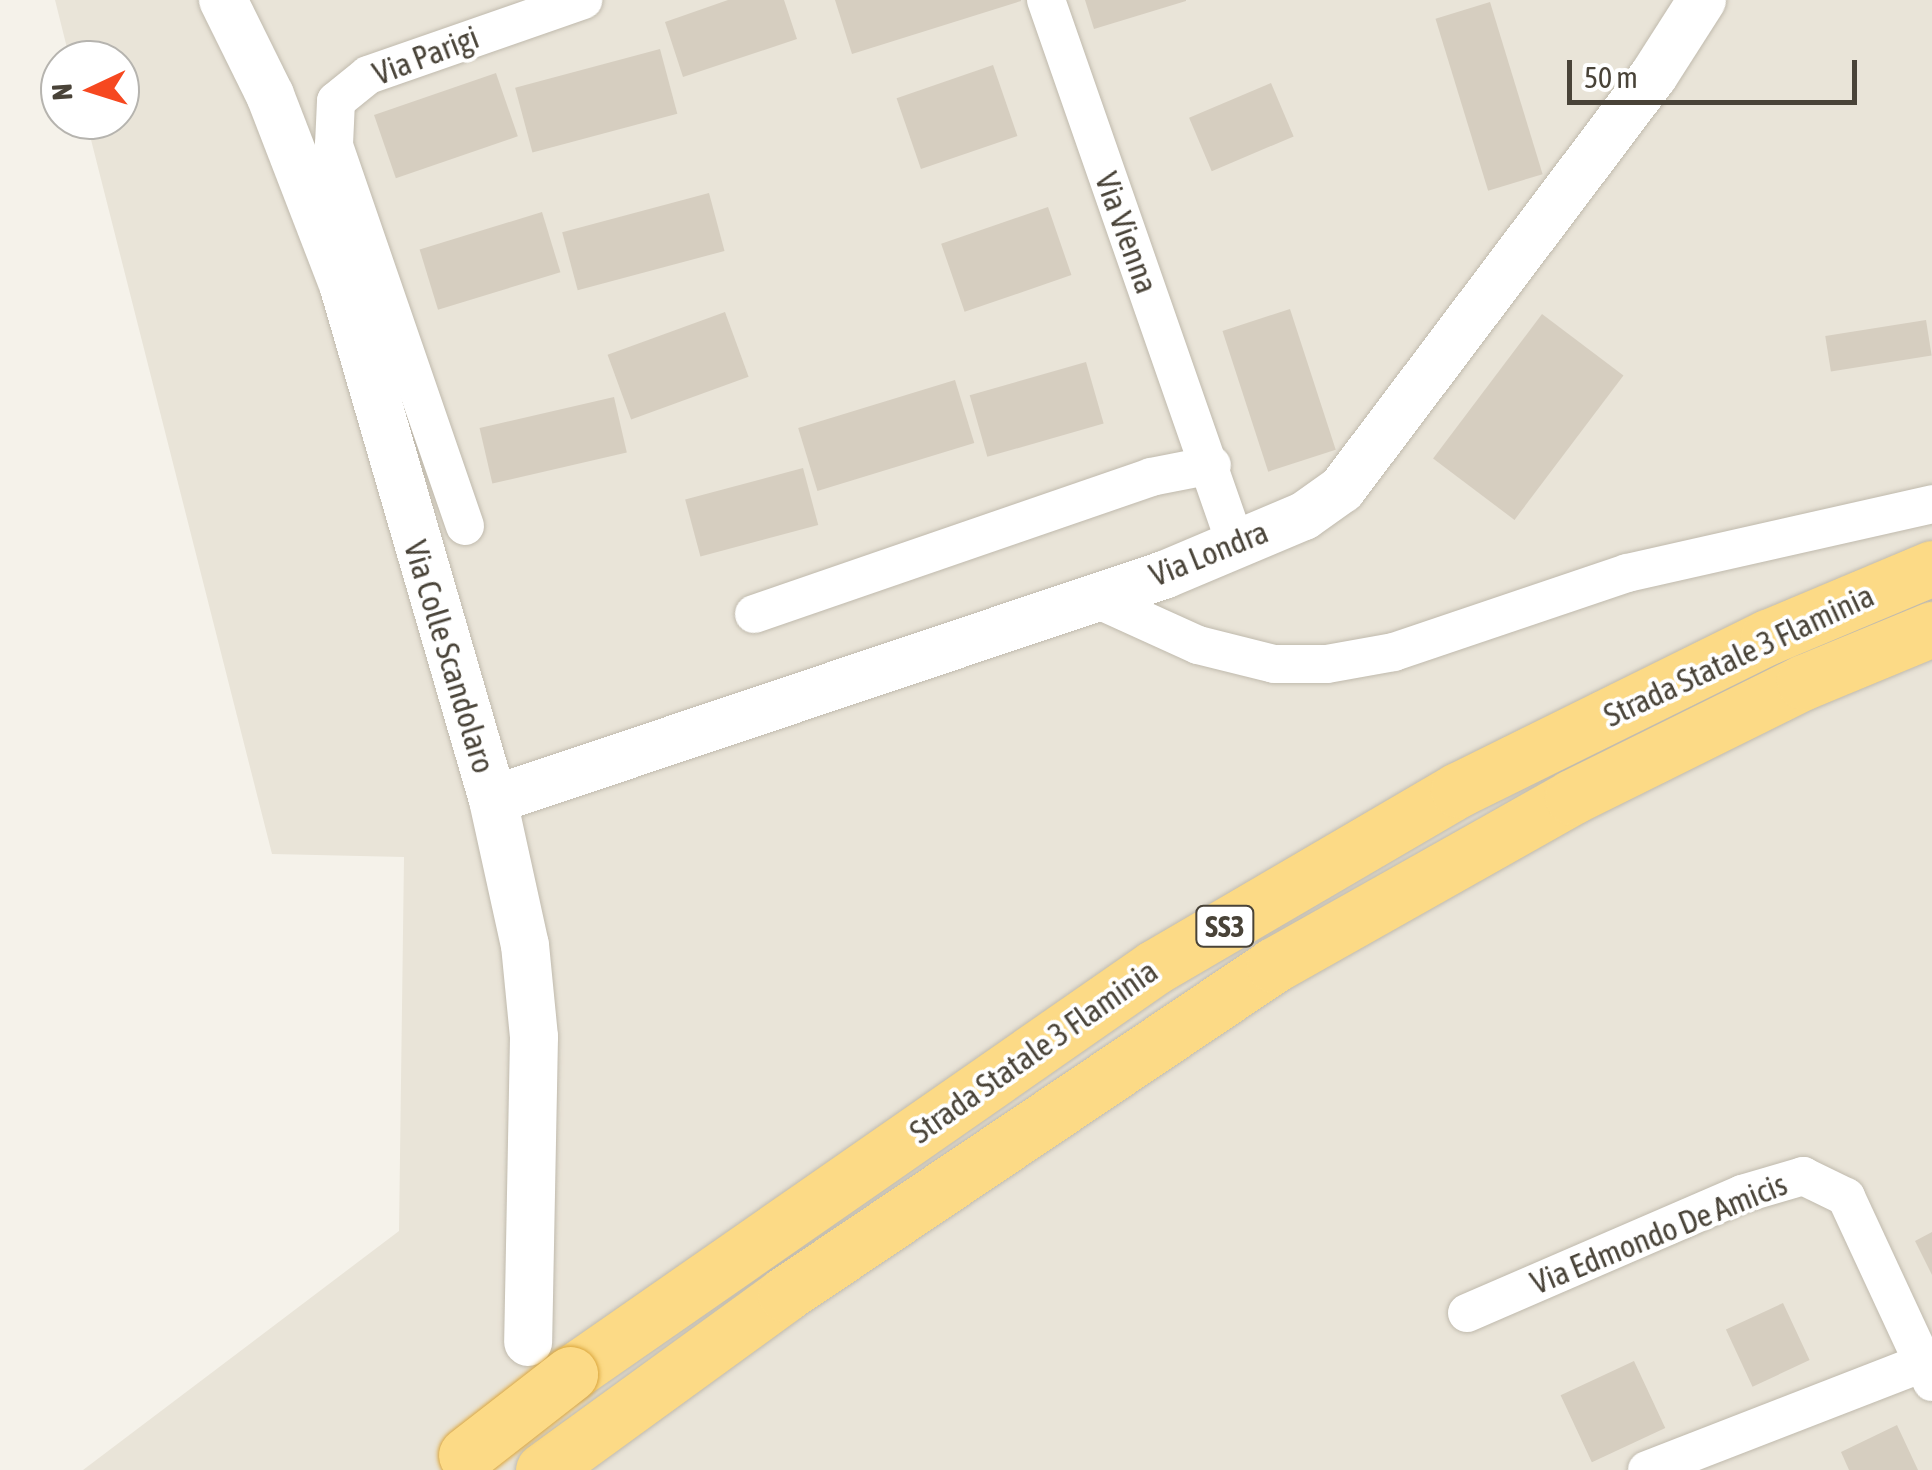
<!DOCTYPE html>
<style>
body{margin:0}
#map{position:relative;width:1932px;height:1470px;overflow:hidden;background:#f5f2ea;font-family:"Asap Condensed",sans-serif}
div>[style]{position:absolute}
.residential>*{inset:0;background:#e9e4d8}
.building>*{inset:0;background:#d6cec0;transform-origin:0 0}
.roads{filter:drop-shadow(0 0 2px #c0baad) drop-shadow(0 0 2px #c0baad)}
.minor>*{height:38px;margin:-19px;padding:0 19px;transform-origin:19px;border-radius:19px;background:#fff}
.tertiary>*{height:48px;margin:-24px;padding:0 24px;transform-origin:24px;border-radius:24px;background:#fff}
.trunk>*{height:55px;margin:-27.5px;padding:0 27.5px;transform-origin:27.5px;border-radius:27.5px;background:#fcda86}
.bridges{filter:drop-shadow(0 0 2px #dba73e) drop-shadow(0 0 2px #dba73e)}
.trunk-bridge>*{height:55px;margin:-27.5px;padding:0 27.5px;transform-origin:27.5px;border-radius:27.5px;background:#fcda86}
span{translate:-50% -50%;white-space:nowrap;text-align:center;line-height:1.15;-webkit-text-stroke:8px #fff;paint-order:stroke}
.shield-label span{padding:2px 8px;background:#fff;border:2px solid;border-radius:8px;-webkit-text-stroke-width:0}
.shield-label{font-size:30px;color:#494338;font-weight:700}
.street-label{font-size:32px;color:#494338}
.north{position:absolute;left:40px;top:40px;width:100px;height:100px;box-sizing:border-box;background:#fff;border:2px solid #b6b4af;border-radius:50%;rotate:266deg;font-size:28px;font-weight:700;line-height:40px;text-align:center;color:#494338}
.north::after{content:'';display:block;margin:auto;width:35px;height:45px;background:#f64820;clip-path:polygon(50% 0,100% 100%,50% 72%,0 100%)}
.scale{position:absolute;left:1567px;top:60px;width:290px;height:45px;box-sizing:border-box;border:5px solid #494338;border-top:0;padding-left:12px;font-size:30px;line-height:35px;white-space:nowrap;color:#494338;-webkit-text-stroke:8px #fff;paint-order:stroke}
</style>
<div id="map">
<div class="residential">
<div style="clip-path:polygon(55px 0,1932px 0,1932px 1470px,83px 1470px,399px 1231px,404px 857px,272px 854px,86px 120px,120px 120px,120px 60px,70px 60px)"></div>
</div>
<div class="building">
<div style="clip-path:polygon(728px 0,784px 0,797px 39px,683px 77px,665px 22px)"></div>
<div style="clip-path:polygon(835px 0,1021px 0,1021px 1px,852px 54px)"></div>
<div style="clip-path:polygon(1085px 0,1186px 0,1186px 1px,1094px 29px)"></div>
<div style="left:1490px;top:2px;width:180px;height:57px;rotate:73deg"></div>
<div style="left:660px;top:49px;width:67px;height:150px;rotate:75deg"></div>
<div style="left:993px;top:65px;width:75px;height:102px;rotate:71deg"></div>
<div style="left:496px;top:73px;width:67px;height:129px;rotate:71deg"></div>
<div style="left:1271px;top:83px;width:58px;height:89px;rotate:67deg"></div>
<div style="left:709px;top:193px;width:60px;height:152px;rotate:75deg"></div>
<div style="left:1048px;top:207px;width:72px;height:113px;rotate:71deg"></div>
<div style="left:542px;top:212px;width:63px;height:128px;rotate:73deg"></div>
<div style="left:1290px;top:309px;width:148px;height:71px;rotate:72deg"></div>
<div style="left:725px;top:312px;width:69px;height:125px;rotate:70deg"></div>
<div style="left:1542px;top:314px;width:102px;height:181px;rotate:37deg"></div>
<div style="left:1926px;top:320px;width:36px;height:102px;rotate:81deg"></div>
<div style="left:1086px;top:362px;width:64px;height:121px;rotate:74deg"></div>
<div style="left:955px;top:380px;width:66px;height:164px;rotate:73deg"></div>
<div style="left:614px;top:397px;width:57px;height:138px;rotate:77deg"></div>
<div style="left:803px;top:468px;width:59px;height:122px;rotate:75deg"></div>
<div style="clip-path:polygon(1932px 1232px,1932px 1275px,1915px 1241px)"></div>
<div style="left:1783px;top:1303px;width:63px;height:63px;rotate:65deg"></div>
<div style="left:1634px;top:1361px;width:74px;height:81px;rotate:65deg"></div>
<div style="clip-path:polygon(1897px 1425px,1918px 1470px,1849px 1470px,1841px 1452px)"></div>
</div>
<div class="roads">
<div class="minor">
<div style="left:1046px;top:0;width:574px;rotate:70.78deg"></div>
<div style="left:465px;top:526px;width:403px;rotate:-109deg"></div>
<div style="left:334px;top:145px;width:44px;rotate:-87.4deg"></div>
<div style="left:336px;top:101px;width:41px;rotate:-39.1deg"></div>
<div style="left:368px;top:75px;width:228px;rotate:-19.2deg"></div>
<div style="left:1092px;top:597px;width:116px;rotate:24.4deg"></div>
<div style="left:1198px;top:645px;width:78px;rotate:14deg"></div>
<div style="left:1274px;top:664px;width:53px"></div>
<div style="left:1327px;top:664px;width:68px;rotate:-10.2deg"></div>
<div style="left:1394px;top:652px;width:246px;rotate:-18.7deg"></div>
<div style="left:1627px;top:573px;width:313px;rotate:-12.7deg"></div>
<div style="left:754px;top:614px;width:420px;rotate:-19deg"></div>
<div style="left:1151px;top:477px;width:62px;rotate:-11.1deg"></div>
<div style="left:1467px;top:1313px;width:300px;rotate:-23.4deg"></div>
<div style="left:1742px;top:1194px;width:64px;rotate:-16.4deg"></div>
<div style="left:1803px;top:1176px;width:48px;rotate:26deg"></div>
<div style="left:1846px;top:1197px;width:204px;rotate:65.1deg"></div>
<div style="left:1647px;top:1470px;width:296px;rotate:-21.2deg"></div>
</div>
<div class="tertiary">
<div style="left:223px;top:0;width:106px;rotate:63.7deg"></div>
<div style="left:270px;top:95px;width:203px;rotate:68.9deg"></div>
<div style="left:343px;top:284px;width:537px;rotate:73.79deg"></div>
<div style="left:493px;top:800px;width:148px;rotate:77.6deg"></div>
<div style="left:525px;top:945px;width:92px;rotate:84.4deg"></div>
<div style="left:534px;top:1037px;width:305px;rotate:91.1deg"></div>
<div style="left:493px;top:800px;width:708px;rotate:-18.54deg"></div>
<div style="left:1164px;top:575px;width:152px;rotate:-22.9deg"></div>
<div style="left:1304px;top:516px;width:47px;rotate:-35.4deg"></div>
<div style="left:1342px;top:489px;width:518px;rotate:-53deg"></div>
<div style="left:1654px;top:75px;width:89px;rotate:-57.4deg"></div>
</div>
<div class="trunk">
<div style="left:570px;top:1374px;width:713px;rotate:-34.83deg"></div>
<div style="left:1155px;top:967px;width:351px;rotate:-30.3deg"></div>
<div style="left:1458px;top:790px;width:346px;rotate:-26.3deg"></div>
<div style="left:1768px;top:637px;width:178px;rotate:-22.8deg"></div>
<div style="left:543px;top:1470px;width:299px;rotate:-36deg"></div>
<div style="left:785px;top:1294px;width:589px;rotate:-33.93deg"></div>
<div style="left:1274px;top:965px;width:342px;rotate:-29.4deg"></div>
<div style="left:1572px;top:797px;width:259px;rotate:-26.4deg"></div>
<div style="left:1804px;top:682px;width:139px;rotate:-22.5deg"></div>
</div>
</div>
<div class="bridges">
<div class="trunk-bridge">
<div style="left:466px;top:1455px;width:132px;rotate:-37.9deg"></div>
</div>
</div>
<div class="shield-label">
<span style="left:1225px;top:926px">SS3</span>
</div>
<div class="street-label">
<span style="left:426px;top:56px;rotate:-21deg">Via Parigi</span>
<span style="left:1126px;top:233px;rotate:70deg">Via Vienna</span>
<span style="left:1209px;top:554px;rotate:-22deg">Via Londra</span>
<span style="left:1739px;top:656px;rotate:-25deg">Strada Statale 3 Flaminia</span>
<span style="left:449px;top:657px;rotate:73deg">Via Colle Scandolaro</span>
<span style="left:1034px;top:1052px;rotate:-35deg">Strada Statale 3 Flaminia</span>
<span style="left:1659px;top:1234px;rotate:-22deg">Via Edmondo De Amicis</span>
</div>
<div class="north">N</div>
<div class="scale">50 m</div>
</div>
